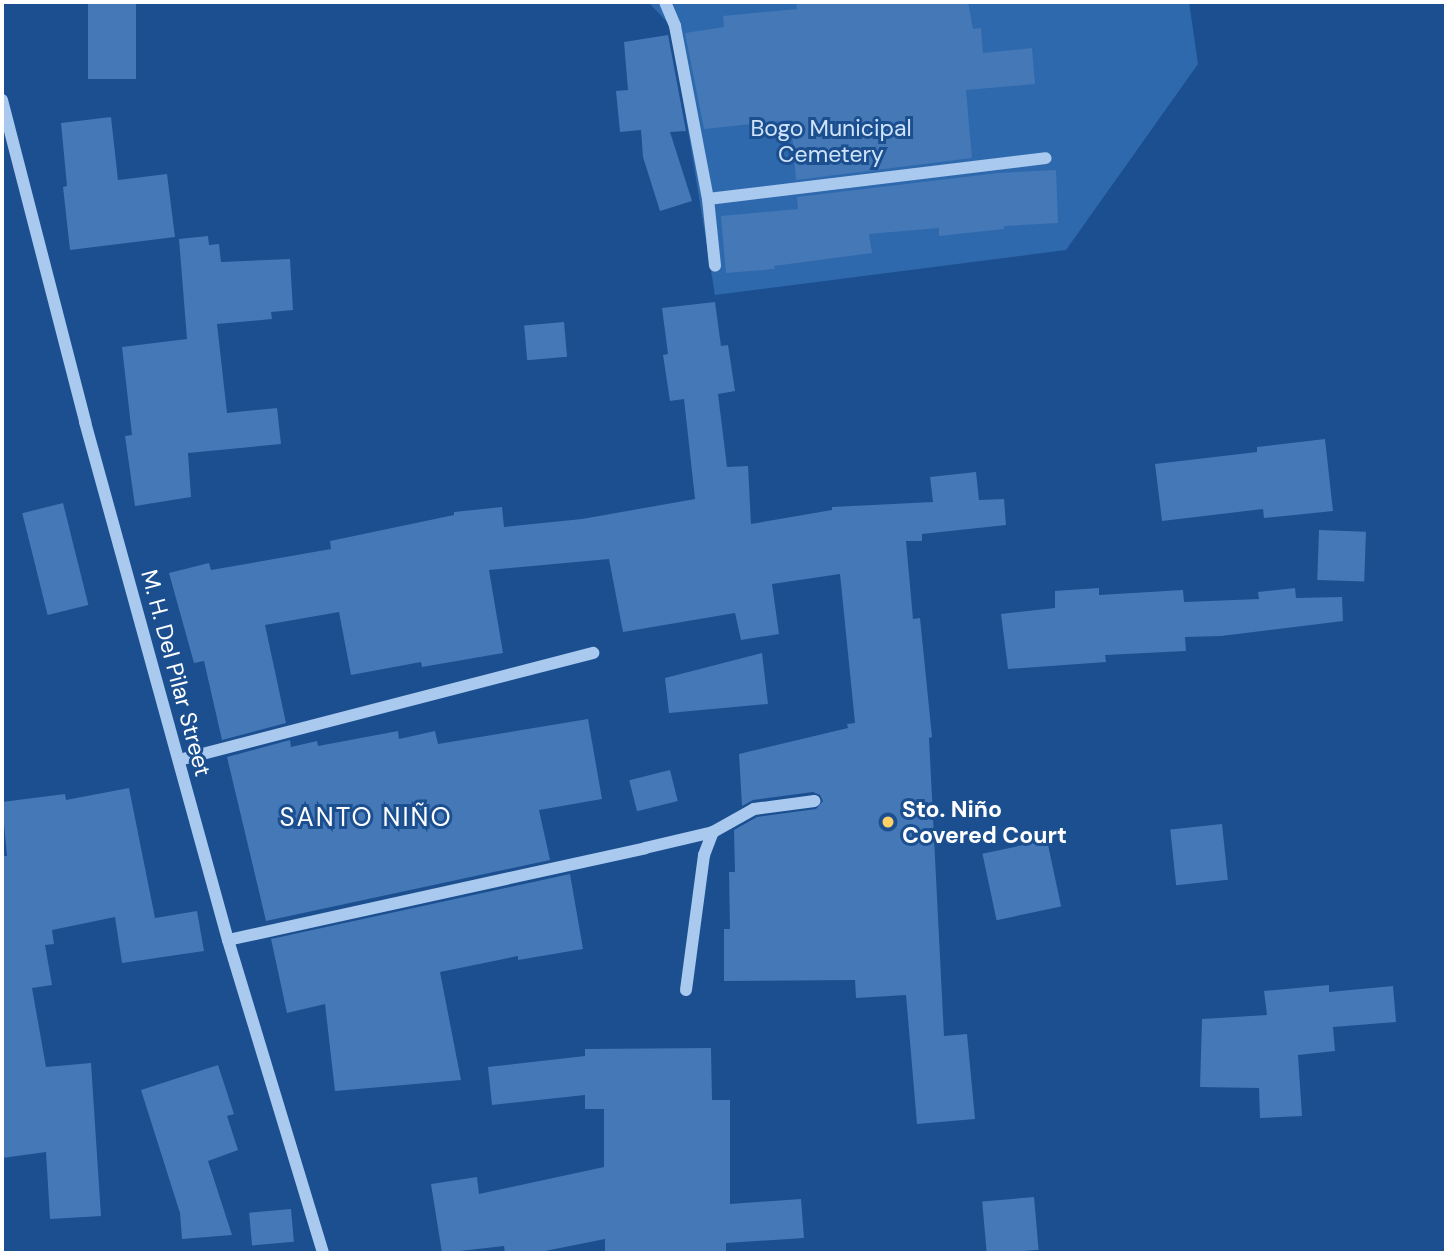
<!DOCTYPE html>
<meta charset="utf-8">
<style>
body{margin:0}
#map{position:relative;width:1448px;height:1255px;overflow:hidden;background:#1b4f8f;font-family:"DM Sans",sans-serif}
div>[style]{position:absolute}
.green>*{inset:0;background:#2e69ad}
.building>*{inset:0;background:#4478b7;transform-origin:0 0}
.minor>*{height:12px;margin:-6px;padding:0 6px;transform-origin:6px;border-radius:6px;background:#a9c9ee}
.dots>*{width:19px;height:19px;translate:-50% -50%;box-sizing:border-box;border:4px solid #1b4f8f;border-radius:50%}
span{translate:-50% -50%;white-space:nowrap;text-align:center;line-height:1.15;-webkit-text-stroke:6px #1b4f8f;paint-order:stroke}
.park-label{font-size:23px;color:#cfe3fa}
.street-label{font-size:23px;color:#fff}
.poi-label{font-size:23px;color:#fff;font-weight:700}
.left{translate:0 -50%;text-align:left}
.quarter-label{font-size:26px;color:#fff;letter-spacing:2px}
.frame{position:absolute;inset:0;border:4px solid #fff;pointer-events:none}
</style>
<div id="map">
<div class="green">
<div style="clip-path:polygon(648px 2px,1189px 2px,1198px 64px,1066px 250px,715px 295px,671px 26px)"></div>
</div>
<div class="building">
<div style="left:88px;top:2px;width:48px;height:77px"></div>
<div style="clip-path:polygon(796px 2px,968px 2px,973px 29px,981px 28px,983px 53px,1032px 48px,1035px 84px,966px 90px,972px 158px,796px 180px,791px 120px,704px 129px,685px 33px,724px 27px,723px 16px,797px 9px)"></div>
<div style="clip-path:polygon(668px 35px,686px 131px,670px 132px,692px 201px,660px 211px,643px 157px,641px 130px,620px 132px,616px 91px,628px 90px,624px 42px)"></div>
<div style="clip-path:polygon(111px 117px,118px 180px,167px 174px,175px 237px,70px 250px,63px 187px,67px 186px,61px 123px)"></div>
<div style="clip-path:polygon(1056px 170px,1058px 223px,1004px 226px,1004px 229px,939px 236px,939px 228px,869px 234px,872px 253px,774px 266px,775px 269px,726px 273px,721px 216px,798px 209px,797px 197px,998px 173px)"></div>
<div style="clip-path:polygon(208px 236px,209px 245px,219px 244px,221px 262px,290px 259px,293px 310px,271px 312px,272px 319px,217px 324px,227px 413px,277px 408px,281px 444px,188px 453px,191px 497px,135px 506px,125px 436px,132px 435px,122px 347px,187px 339px,179px 239px)"></div>
<div style="clip-path:polygon(715px 302px,721px 346px,728px 345px,735px 391px,718px 394px,727px 467px,748px 466px,751px 524px,832px 510px,832px 507px,933px 502px,930px 477px,976px 472px,979px 500px,1004px 499px,1006px 525px,922px 534px,922px 541px,906px 541px,913px 619px,920px 618px,932px 737px,929px 738px,944px 1036px,967px 1034px,975px 1119px,917px 1124px,906px 995px,856px 998px,855px 980px,724px 981px,724px 929px,730px 929px,729px 872px,735px 872px,734px 830px,757px 817px,816px 809px,823px 801px,820px 795px,813px 792px,753px 800px,742px 806px,739px 754px,848px 728px,847px 724px,855px 723px,840px 574px,772px 584px,779px 634px,741px 640px,735px 613px,623px 632px,609px 559px,489px 570px,503px 653px,422px 667px,421px 662px,351px 675px,339px 612px,265px 625px,286px 723px,222px 740px,204px 661px,194px 663px,169px 573px,209px 563px,211px 570px,331px 549px,330px 541px,454px 515px,454px 512px,502px 507px,504px 527px,582px 519px,695px 499px,684px 399px,670px 401px,663px 355px,668px 354px,662px 308px)"></div>
<div style="left:564px;top:322px;width:35px;height:40px;rotate:85deg"></div>
<div style="clip-path:polygon(1325px 439px,1333px 511px,1264px 518px,1263px 509px,1162px 521px,1155px 464px,1257px 452px,1257px 447px)"></div>
<div style="left:63px;top:503px;width:105px;height:42px;rotate:76deg"></div>
<div style="left:1319px;top:530px;width:47px;height:50px;rotate:2deg"></div>
<div style="clip-path:polygon(1099px 588px,1099px 595px,1183px 590px,1184px 602px,1259px 599px,1258px 592px,1295px 588px,1296px 598px,1342px 597px,1343px 621px,1221px 636px,1185px 637px,1186px 651px,1105px 655px,1106px 662px,1008px 669px,1001px 614px,1055px 608px,1055px 591px)"></div>
<div style="clip-path:polygon(762px 653px,768px 704px,669px 713px,665px 678px)"></div>
<div style="clip-path:polygon(588px 719px,602px 799px,539px 810px,550px 860px,266px 921px,227px 757px,290px 740px,291px 747px,317px 741px,318px 746px,398px 731px,399px 739px,435px 731px,438px 744px)"></div>
<div style="left:670px;top:770px;width:32px;height:42px;rotate:76deg"></div>
<div style="clip-path:polygon(129px 788px,155px 918px,197px 911px,204px 951px,122px 963px,115px 917px,52px 930px,54px 944px,45px 945px,52px 985px,32px 988px,46px 1067px,91px 1063px,101px 1216px,50px 1219px,46px 1152px,2px 1158px,2px 856px,7px 856px,2px 802px,65px 794px,66px 800px)"></div>
<div style="left:1222px;top:824px;width:56px;height:52px;rotate:84deg"></div>
<div style="left:1047px;top:840px;width:68px;height:66px;rotate:78deg"></div>
<div style="clip-path:polygon(570px 874px,583px 949px,518px 960px,518px 956px,440px 972px,461px 1080px,335px 1091px,325px 1004px,287px 1013px,271px 939px)"></div>
<div style="clip-path:polygon(1329px 985px,1329px 992px,1393px 986px,1396px 1022px,1333px 1027px,1335px 1051px,1298px 1055px,1302px 1116px,1260px 1118px,1259px 1088px,1200px 1087px,1202px 1019px,1267px 1015px,1264px 991px)"></div>
<div style="clip-path:polygon(711px 1048px,712px 1100px,730px 1100px,730px 1204px,801px 1199px,804px 1238px,726px 1243px,726px 1253px,605px 1253px,605px 1239px,535px 1253px,505px 1253px,504px 1246px,442px 1253px,431px 1184px,477px 1177px,479px 1194px,604px 1167px,604px 1109px,585px 1109px,585px 1095px,492px 1105px,488px 1067px,585px 1056px,585px 1049px)"></div>
<div style="clip-path:polygon(218px 1065px,234px 1114px,227px 1116px,238px 1150px,208px 1161px,232px 1235px,182px 1239px,180px 1213px,141px 1090px)"></div>
<div style="left:1034px;top:1197px;width:53px;height:52px;rotate:85deg"></div>
<div style="left:291px;top:1209px;width:33px;height:42px;rotate:85deg"></div>
</div>
<div class="minor">
<div style="left:665px;top:2px;width:26px;rotate:67deg"></div>
<div style="left:675px;top:26px;width:176px;rotate:79.2deg"></div>
<div style="left:708px;top:199px;width:67px;rotate:84deg"></div>
<div style="left:2px;top:100px;width:333px;rotate:75.5deg"></div>
<div style="left:85px;top:422px;width:537px;rotate:74.57deg"></div>
<div style="left:228px;top:940px;width:327px;rotate:73.1deg"></div>
<div style="left:708px;top:199px;width:340px;rotate:-6.9deg"></div>
<div style="left:179px;top:760px;width:428px;rotate:-14.5deg"></div>
<div style="left:228px;top:940px;width:427px;rotate:-12.4deg"></div>
<div style="left:645px;top:848px;width:70px;rotate:-13.2deg"></div>
<div style="left:713px;top:832px;width:47px;rotate:-29.3deg"></div>
<div style="left:754px;top:809px;width:61px;rotate:-7.6deg"></div>
<div style="left:686px;top:990px;width:136px;rotate:-82.4deg"></div>
<div style="left:704px;top:855px;width:25px;rotate:-69deg"></div>
</div>
<div class="dots">
<div style="left:888px;top:822px;background:#ffd166"></div>
</div>
<div class="park-label">
<span style="left:831px;top:141px">Bogo Municipal<br>Cemetery</span>
</div>
<div class="street-label">
<span style="left:176px;top:673px;rotate:75deg">M. H. Del Pilar Street</span>
</div>
<div class="poi-label">
<span class="left" style="left:902px;top:822px">Sto. Niño<br>Covered Court</span>
</div>
<div class="quarter-label">
<span style="left:366px;top:818px">SANTO NIÑO</span>
</div>
<div class="frame"></div>
</div>
